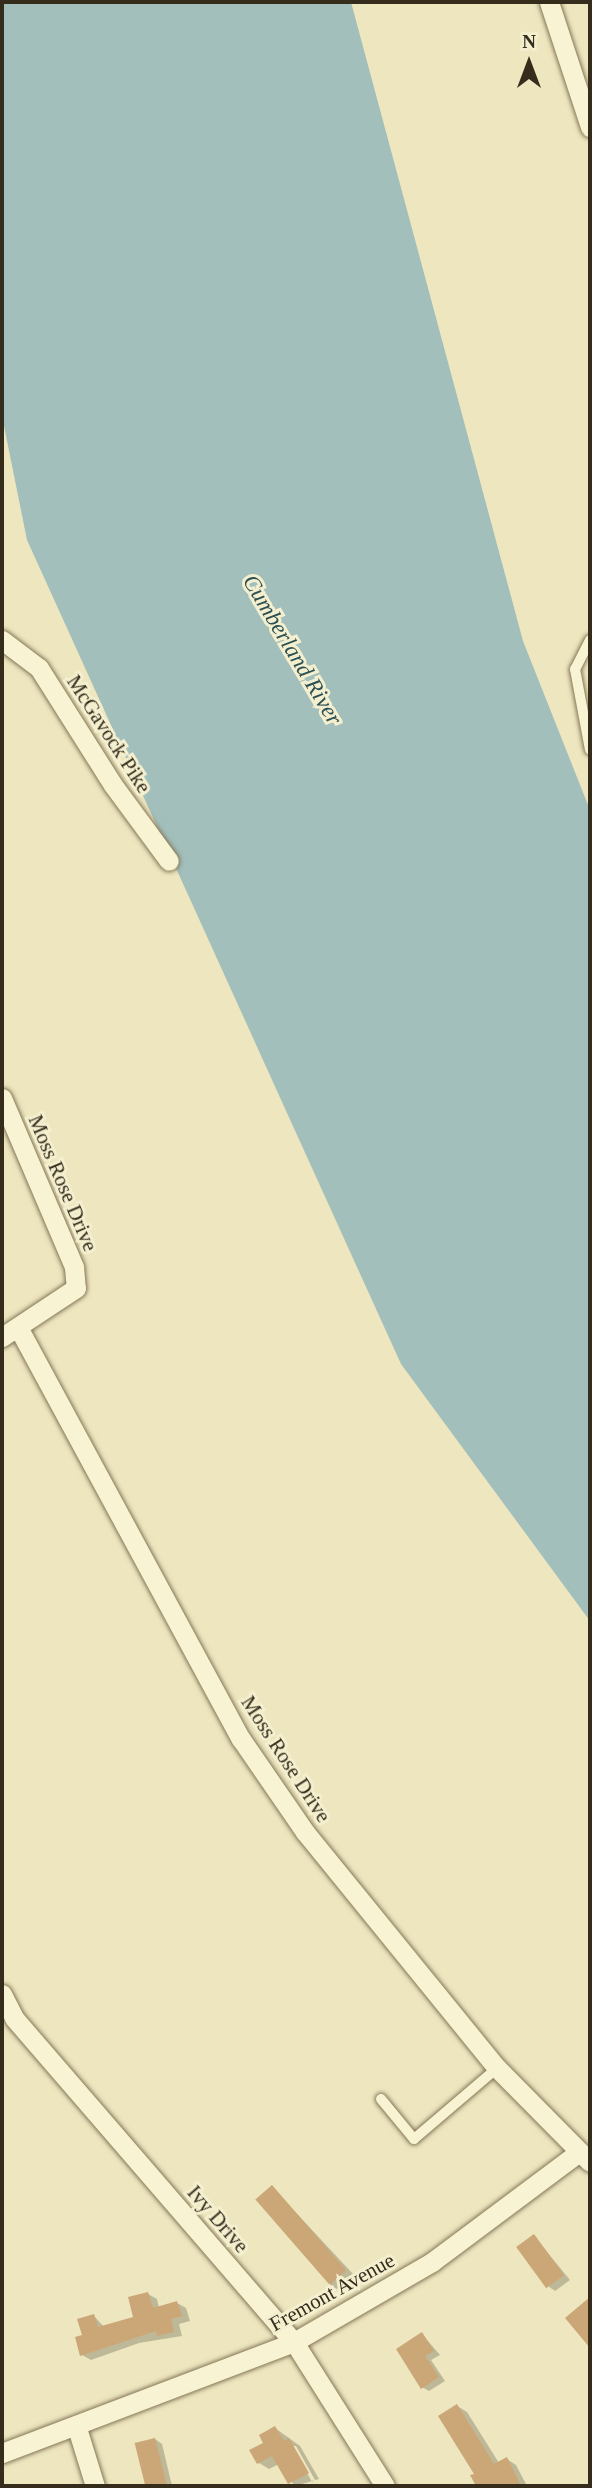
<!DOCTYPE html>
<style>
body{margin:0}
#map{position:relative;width:592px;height:2488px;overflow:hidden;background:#ede6bf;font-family:"Times New Roman",serif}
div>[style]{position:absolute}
.water>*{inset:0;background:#a2bfbb}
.shadow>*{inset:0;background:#0003}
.building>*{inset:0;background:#cba676;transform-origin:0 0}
.roads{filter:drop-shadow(0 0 2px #857758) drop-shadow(0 0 2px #857758)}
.service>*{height:10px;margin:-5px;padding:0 5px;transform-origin:5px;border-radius:5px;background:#f8f3d2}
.minor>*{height:19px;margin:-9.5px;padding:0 9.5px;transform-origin:9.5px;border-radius:9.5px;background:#f8f3d2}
span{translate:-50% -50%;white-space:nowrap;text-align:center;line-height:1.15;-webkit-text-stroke:6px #f4efcf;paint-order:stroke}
.street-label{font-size:21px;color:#352c1c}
.water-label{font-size:23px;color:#2c5154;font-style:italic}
.frame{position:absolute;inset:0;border:4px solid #352c1c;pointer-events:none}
.north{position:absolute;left:494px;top:28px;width:70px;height:70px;-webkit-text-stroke:5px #f4efcf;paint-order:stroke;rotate:0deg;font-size:19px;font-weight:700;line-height:28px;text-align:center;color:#352c1c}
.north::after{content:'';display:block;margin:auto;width:24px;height:32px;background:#352c1c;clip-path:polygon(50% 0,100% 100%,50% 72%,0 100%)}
</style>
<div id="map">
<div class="water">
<div style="clip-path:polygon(2px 2px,351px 2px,523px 641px,590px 810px,590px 1621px,401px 1364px,27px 540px,2px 416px)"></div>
</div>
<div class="shadow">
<div style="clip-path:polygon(272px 2187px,353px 2274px,337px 2289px,330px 2285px)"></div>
<div style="clip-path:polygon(534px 2236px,570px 2280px,555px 2291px,548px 2286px)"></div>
<div style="clip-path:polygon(148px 2294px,157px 2299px,159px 2308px,177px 2303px,186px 2308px,190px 2321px,179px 2324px,182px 2336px,139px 2343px,91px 2360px,82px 2355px,84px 2336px,94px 2316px,104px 2327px,136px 2318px)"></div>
<div style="clip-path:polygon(422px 2334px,440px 2355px,431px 2360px,445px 2381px,429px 2391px,422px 2387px)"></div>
<div style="clip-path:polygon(457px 2406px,467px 2412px,499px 2463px,507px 2459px,516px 2465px,527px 2486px,478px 2486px)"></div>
<div style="clip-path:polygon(evenodd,275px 2428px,300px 2446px,319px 2479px,295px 2486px,279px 2464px,269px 2469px,259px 2463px,275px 2428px,292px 2446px,296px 2446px,315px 2480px,312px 2482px,292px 2446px)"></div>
<div style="clip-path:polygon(155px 2439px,162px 2444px,172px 2486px,150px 2486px,137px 2444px)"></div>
</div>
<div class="building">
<div style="left:272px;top:2185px;width:113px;height:22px;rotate:49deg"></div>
<div style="left:534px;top:2234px;width:51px;height:22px;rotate:54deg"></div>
<div style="clip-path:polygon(148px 2292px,153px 2308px,177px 2301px,182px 2316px,171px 2319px,174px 2332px,157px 2336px,156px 2331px,80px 2356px,75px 2337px,82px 2335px,77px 2319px,94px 2314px,98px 2327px,133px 2317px,128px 2297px)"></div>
<div style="clip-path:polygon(590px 2297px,590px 2348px,565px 2318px)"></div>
<div style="clip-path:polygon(422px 2332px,434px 2351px,425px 2356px,439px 2377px,421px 2389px,396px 2349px)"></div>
<div style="clip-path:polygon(457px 2404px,494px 2464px,507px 2457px,521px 2486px,476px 2486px,470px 2475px,474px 2474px,438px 2416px)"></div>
<div style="clip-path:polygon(275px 2426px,284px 2441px,289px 2438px,309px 2473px,288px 2484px,272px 2456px,257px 2464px,249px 2450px,263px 2443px,259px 2435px)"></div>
<div style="left:155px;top:2438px;width:49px;height:21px;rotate:76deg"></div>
</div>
<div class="roads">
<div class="service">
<div style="left:590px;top:640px;width:33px;rotate:117deg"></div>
<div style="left:575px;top:669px;width:82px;rotate:79.5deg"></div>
<div style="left:381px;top:2099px;width:52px;rotate:50.5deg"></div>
<div style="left:414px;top:2139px;width:109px;rotate:-40.5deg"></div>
</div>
<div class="minor">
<div style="left:549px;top:2px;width:132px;rotate:71.8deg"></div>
<div style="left:2px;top:640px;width:46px;rotate:37.1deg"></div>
<div style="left:39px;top:668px;width:138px;rotate:57.7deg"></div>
<div style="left:113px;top:785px;width:94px;rotate:53.6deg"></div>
<div style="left:2px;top:1098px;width:184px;rotate:66.9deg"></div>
<div style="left:74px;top:1267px;width:21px;rotate:85deg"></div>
<div style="left:76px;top:1288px;width:89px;rotate:146.5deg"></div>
<div style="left:19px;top:1329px;width:466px;rotate:61.6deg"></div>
<div style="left:241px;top:1739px;width:113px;rotate:55.5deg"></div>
<div style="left:305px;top:1832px;width:304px;rotate:50.9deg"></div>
<div style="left:497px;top:2068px;width:132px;rotate:45.3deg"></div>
<div style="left:2px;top:1994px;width:27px;rotate:63deg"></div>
<div style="left:14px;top:2018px;width:428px;rotate:49.2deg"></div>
<div style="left:294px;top:2342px;width:170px;rotate:57.7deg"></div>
<div style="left:77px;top:2428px;width:61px;rotate:72.8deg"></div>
<div style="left:2px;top:2453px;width:312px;rotate:-20.8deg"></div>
<div style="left:294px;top:2342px;width:160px;rotate:-30.1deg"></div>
<div style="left:432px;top:2262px;width:184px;rotate:-36.8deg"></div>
</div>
</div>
<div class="street-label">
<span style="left:109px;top:734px;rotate:57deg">McGavock Pike</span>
<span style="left:63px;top:1183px;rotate:67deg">Moss Rose Drive</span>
<span style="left:286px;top:1759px;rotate:57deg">Moss Rose Drive</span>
<span style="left:218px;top:2219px;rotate:49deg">Ivy Drive</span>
<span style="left:332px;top:2292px;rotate:-29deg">Fremont Avenue</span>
</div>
<div class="water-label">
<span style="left:292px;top:650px;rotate:59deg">Cumberland River</span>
</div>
<div class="frame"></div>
<div class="north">N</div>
</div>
